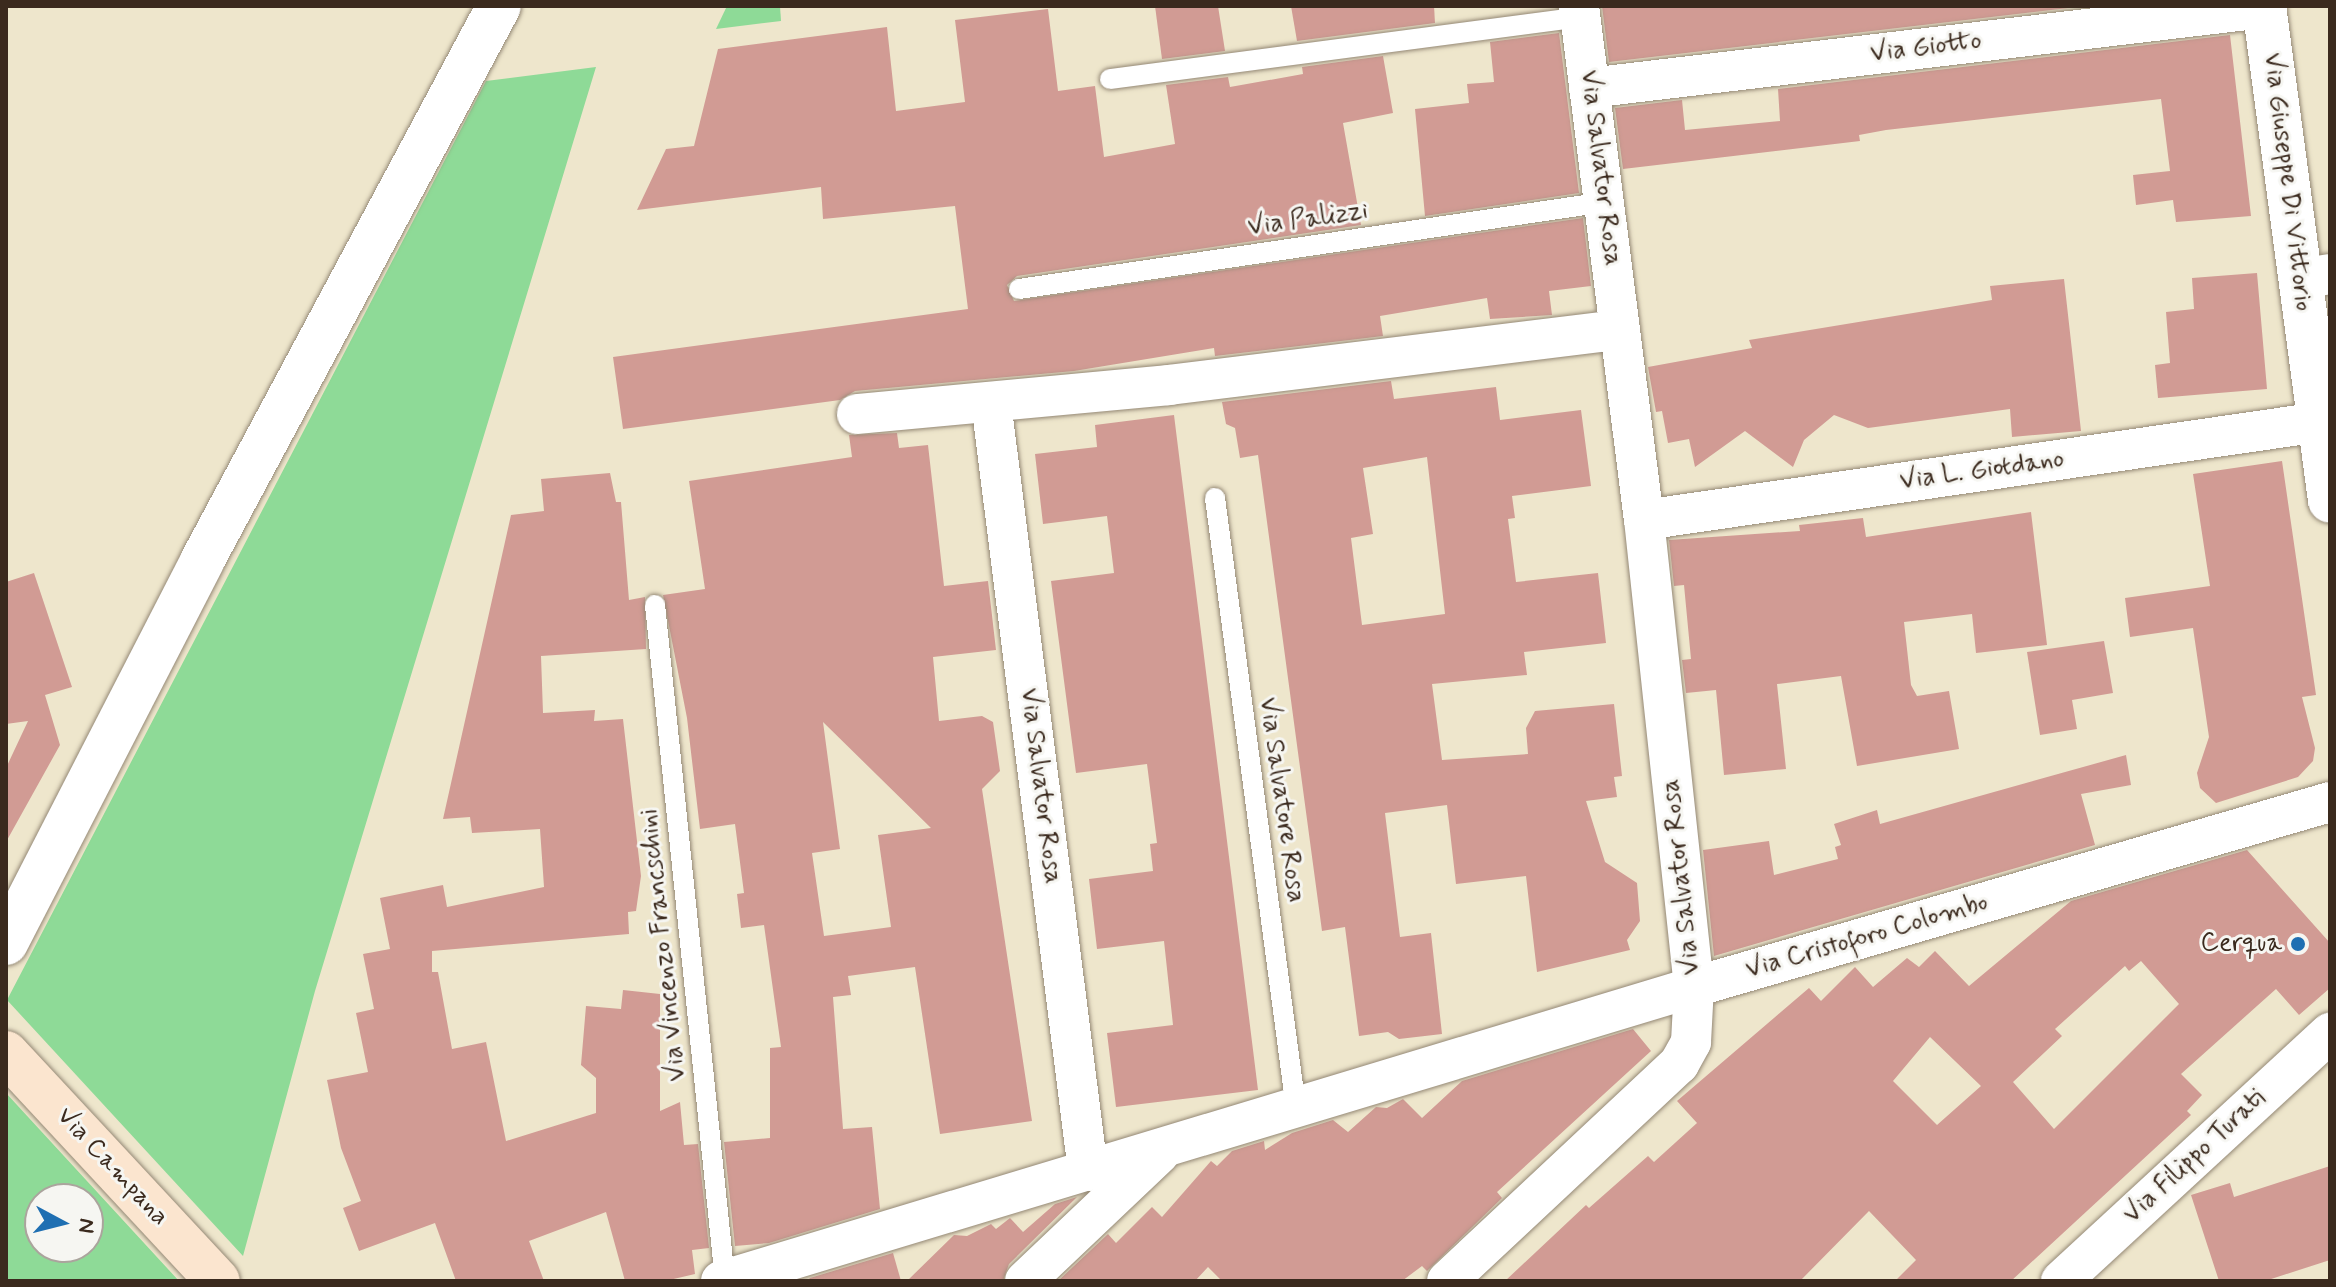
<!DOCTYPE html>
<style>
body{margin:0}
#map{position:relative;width:2336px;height:1287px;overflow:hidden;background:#eee6cc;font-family:Mynerve,sans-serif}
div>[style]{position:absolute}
.green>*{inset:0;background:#8eda97}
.building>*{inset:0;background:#d19b94}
.roads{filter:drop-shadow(0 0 2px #948875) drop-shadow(0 0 2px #948875)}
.service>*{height:20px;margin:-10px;padding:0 10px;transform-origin:10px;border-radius:10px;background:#fff}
.minor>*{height:40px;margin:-20px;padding:0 20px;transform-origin:20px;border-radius:20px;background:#fff}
.tertiary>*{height:44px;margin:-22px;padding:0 22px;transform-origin:22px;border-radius:22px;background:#fff}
.secondary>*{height:44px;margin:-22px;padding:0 22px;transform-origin:22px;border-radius:22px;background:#fbe5cf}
.dots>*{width:22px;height:22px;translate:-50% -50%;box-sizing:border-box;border:4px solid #f6f6f2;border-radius:50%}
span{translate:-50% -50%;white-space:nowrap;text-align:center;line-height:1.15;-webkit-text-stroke:6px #f6f6f2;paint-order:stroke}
.street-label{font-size:26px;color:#3b2a1e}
.poi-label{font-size:26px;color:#3b2a1e}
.right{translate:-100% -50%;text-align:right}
.frame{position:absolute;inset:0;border:8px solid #3b2a1e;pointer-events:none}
.north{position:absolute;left:24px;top:1183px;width:80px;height:80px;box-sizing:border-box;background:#f6f6f2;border:2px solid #aba49d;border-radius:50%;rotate:97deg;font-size:22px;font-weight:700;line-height:32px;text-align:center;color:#3b2a1e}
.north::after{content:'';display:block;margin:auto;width:28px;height:36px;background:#1f6fb2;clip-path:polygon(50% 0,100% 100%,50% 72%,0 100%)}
</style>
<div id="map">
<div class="green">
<div style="clip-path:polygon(727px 6px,780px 6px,781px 21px,716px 29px)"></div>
<div style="clip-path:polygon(596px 67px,315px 991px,243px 1256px,7px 1000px,486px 81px)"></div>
<div style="clip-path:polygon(evenodd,6px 1093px,179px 1281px,6px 1281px,6px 1093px,40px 1199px,88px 1199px,88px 1247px,40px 1247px,40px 1199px)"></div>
</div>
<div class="building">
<div style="clip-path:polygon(1155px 6px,1218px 6px,1225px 51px,1162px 59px)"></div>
<div style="clip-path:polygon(1291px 6px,1434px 6px,1435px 23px,1297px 41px)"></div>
<div style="clip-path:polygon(1602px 6px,2085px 6px,1609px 62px)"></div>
<div style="clip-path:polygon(1048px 9px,1058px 91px,1095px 86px,1104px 157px,1175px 144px,1166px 85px,1228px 77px,1230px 87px,1303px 74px,1302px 67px,1383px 56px,1393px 113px,1343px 123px,1361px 225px,1017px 276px,1007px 285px,1014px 301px,1583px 218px,1591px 286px,1549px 291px,1552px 315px,1490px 319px,1487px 298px,1380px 316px,1383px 336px,1215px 356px,1214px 348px,1074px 371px,855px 391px,840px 400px,623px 429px,613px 357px,968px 309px,955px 206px,823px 219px,821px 187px,637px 210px,666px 149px,694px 146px,718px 49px,887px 27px,896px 111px,965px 102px,955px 20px)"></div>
<div style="clip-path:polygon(1559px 33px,1579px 193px,1425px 216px,1415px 109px,1469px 103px,1467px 84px,1494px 82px,1490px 42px)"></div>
<div style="clip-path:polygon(2230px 35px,2251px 216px,2176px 222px,2173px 200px,2136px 205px,2133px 175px,2170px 171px,2161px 99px,1886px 130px,1859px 135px,1860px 141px,1623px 169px,1615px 108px,1682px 100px,1685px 130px,1780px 121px,1778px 89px)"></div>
<div style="clip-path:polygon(2257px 273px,2267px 389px,2158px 398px,2155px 365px,2170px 363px,2166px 312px,2194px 309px,2192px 278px)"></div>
<div style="clip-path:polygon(2064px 279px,2081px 431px,2012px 437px,2010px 409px,1868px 428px,1834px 415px,1804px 440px,1793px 467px,1745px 431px,1695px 467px,1689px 439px,1668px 443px,1662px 411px,1656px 412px,1648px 367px,1752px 348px,1749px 340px,1992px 300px,1990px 286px)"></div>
<div style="clip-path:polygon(evenodd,1391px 381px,1394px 399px,1496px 387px,1500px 420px,1581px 410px,1591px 486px,1512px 496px,1515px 518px,1508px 519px,1516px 582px,1598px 573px,1606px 643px,1524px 652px,1527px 675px,1432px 684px,1442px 760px,1528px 754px,1526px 728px,1535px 711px,1614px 704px,1622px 776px,1614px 777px,1617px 797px,1586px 801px,1605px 862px,1637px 883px,1640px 921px,1627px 940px,1630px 950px,1537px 972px,1526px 876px,1456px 884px,1447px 805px,1385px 813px,1400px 937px,1431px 933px,1442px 1034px,1399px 1039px,1388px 1032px,1359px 1036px,1345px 927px,1322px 931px,1258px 455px,1240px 458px,1235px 428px,1226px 424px,1222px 402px,1391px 381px,1427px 457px,1445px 614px,1362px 625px,1351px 538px,1373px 534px,1363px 468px,1427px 457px)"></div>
<div style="clip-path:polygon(1174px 415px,1258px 1090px,1116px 1107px,1107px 1033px,1173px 1025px,1164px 941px,1097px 949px,1089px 879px,1153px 871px,1150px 844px,1157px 843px,1147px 764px,1076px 773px,1051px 581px,1114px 573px,1107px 516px,1043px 524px,1035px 454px,1097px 447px,1095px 425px)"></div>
<div style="clip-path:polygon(evenodd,897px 433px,899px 448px,928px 445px,944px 586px,988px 581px,996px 650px,933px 657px,939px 721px,982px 716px,993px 722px,1000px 771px,982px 789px,1032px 1121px,940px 1134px,915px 967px,848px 976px,851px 995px,833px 997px,843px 1129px,872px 1127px,880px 1209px,769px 1243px,735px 1246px,724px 1142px,770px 1138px,770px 1048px,781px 1047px,764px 925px,741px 928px,737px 894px,744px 893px,735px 824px,700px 829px,687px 718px,663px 595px,705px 589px,689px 481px,852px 457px,849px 435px,897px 433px,823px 722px,931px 828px,878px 835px,891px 927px,824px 936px,812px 853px,840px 849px,823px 722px)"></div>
<div style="clip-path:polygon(2282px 461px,2316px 695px,2302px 697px,2315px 748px,2313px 761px,2298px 777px,2216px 803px,2200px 788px,2197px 773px,2209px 737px,2193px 628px,2130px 637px,2125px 598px,2210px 586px,2193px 474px)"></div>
<div style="clip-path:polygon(610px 473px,616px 502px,621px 502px,629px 600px,645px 597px,646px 649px,541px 656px,543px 713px,595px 710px,594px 721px,623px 719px,641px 876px,636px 911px,628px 912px,629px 934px,432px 951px,432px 972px,438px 972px,452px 1049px,486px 1042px,506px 1141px,596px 1113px,596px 1078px,581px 1065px,586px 1006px,621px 1009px,623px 990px,660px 994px,660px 1111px,680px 1102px,684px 1145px,698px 1144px,709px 1248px,692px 1250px,695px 1274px,665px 1281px,625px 1281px,606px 1212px,529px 1241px,544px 1281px,456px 1281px,435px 1223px,359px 1251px,343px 1208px,361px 1201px,341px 1148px,327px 1080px,368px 1072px,356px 1013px,374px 1009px,363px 954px,390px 949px,380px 898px,443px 885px,447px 907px,544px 887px,540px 829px,472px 833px,470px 817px,443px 819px,511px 515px,544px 511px,541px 479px)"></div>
<div style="clip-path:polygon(2031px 512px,2047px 645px,1976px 653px,1972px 614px,1904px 622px,1911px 685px,1917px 696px,1949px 691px,1959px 749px,1857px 766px,1841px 676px,1777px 684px,1786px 769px,1724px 775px,1716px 690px,1686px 693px,1682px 660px,1691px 659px,1684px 585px,1674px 586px,1669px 540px,1800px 531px,1799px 525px,1863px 518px,1866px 537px)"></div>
<div style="clip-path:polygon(34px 573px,72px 687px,45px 695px,60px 745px,6px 842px,6px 768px,28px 721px,6px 724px,6px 582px)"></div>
<div style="clip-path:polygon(2104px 641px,2113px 693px,2072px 700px,2077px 729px,2040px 735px,2027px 652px)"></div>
<div style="clip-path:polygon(2126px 755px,2131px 785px,2081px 794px,2095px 845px,1714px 956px,1703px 850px,1769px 841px,1774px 875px,1838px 859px,1835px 847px,1841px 845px,1834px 824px,1877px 810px,1880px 824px)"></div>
<div style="clip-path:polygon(evenodd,2247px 850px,2330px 943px,2330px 988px,2299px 1015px,2276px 989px,2181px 1074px,2202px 1095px,2187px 1111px,2191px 1115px,2011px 1281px,1895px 1281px,1916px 1260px,1869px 1211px,1800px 1281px,1505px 1281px,1586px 1205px,1589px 1208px,1648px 1156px,1654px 1162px,1697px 1123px,1677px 1101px,1809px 988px,1821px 1001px,1855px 967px,1873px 987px,1907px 958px,1919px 967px,1935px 951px,1969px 986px,2071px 901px,2247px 850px,2141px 961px,2179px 1004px,2054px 1129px,2013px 1082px,2062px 1036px,2055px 1029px,2125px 966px,2129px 971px,2141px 961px,2247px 850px,1930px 1037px,1981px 1086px,1937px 1125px,1893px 1081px,1930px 1037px)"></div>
<div style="clip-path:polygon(1633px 1029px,1651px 1051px,1497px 1192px,1502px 1198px,1427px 1271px,1422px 1266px,1402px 1281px,1222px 1281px,1208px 1267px,1195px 1281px,1058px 1281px,1108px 1234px,1116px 1243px,1152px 1207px,1162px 1217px,1211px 1161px,1217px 1166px,1232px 1151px,1264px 1141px,1265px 1150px,1292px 1133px,1333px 1120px,1348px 1132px,1376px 1107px,1387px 1108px,1403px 1099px,1422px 1118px,1462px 1081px)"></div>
<div style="clip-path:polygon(2330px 1166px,2330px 1260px,2265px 1281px,2219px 1281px,2191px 1195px,2230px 1183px,2234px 1197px)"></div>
<div style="clip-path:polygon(1077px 1197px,1009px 1264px,1003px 1281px,907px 1281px,954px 1235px,967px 1236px,991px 1224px,996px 1229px,1010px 1218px,1023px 1232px,1055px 1204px)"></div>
<div style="clip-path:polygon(893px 1253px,901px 1281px,807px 1281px,810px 1278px)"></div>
</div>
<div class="roads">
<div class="service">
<div style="left:1110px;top:79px;width:474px;rotate:-7.5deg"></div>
<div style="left:1019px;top:289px;width:592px;rotate:-8.44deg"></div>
<div style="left:1215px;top:498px;width:615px;rotate:82.44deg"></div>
<div style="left:655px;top:605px;width:679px;rotate:84.08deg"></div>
</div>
<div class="minor">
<div style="left:1589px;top:88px;width:680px;rotate:-6.76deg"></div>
<div style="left:2299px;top:279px;width:31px;rotate:-9deg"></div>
<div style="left:991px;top:402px;width:775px;rotate:82.81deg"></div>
<div style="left:857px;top:414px;width:313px;rotate:-5.3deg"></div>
<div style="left:1169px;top:385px;width:454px;rotate:-7deg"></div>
<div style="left:1644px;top:520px;width:683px;rotate:-8.25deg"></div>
<div style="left:721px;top:1281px;width:1016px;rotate:-16.81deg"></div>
<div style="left:1694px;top:987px;width:662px;rotate:-16.22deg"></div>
<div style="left:1025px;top:1281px;width:186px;rotate:-43.5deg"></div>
<div style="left:1447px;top:1281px;width:318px;rotate:-43.1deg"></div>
<div style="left:1679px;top:1064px;width:25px;rotate:-61deg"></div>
<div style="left:1691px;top:1042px;width:55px;rotate:-86.9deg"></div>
<div style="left:1694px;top:987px;width:470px;rotate:-96.1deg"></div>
<div style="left:1644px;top:520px;width:518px;rotate:-97.21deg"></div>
<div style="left:2061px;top:1281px;width:366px;rotate:-42.7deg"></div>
</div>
<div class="tertiary">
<div style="left:2264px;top:6px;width:499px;rotate:82.4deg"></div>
<div style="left:6px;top:943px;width:429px;rotate:-62.8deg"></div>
<div style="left:202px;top:561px;width:629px;rotate:-61.85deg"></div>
</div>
<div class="secondary">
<div style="left:6px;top:1053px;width:311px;rotate:47.1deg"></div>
</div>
</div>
<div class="dots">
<div style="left:2298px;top:944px;background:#1f6fb2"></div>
</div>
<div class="street-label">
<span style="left:1926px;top:48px;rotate:-7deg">Via Giotto</span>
<span style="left:1600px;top:168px;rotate:83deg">Via Salvator Rosa</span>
<span style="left:2287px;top:182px;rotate:83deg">Via Giuseppe Di Vittorio</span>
<span style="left:1308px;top:220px;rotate:-8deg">Via Palizzi</span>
<span style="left:1982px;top:471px;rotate:-8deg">Via L. Giotdano</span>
<span style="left:1040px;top:786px;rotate:83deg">Via Salvator Rosa</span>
<span style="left:1281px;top:800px;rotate:82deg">Via Salvatore Rosa</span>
<span style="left:1682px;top:877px;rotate:-96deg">Via Salvator Rosa</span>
<span style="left:1867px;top:937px;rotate:-16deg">Via Cristoforo Colombo</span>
<span style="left:664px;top:945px;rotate:-96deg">Via Vincenzo Francschini</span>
<span style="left:2195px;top:1157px;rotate:-43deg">Via Filippo Turati</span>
<span style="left:112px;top:1167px;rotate:47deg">Via Campana</span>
</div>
<div class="poi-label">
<span class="right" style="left:2282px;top:944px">Cerqua</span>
</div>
<div class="frame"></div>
<div class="north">N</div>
</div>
